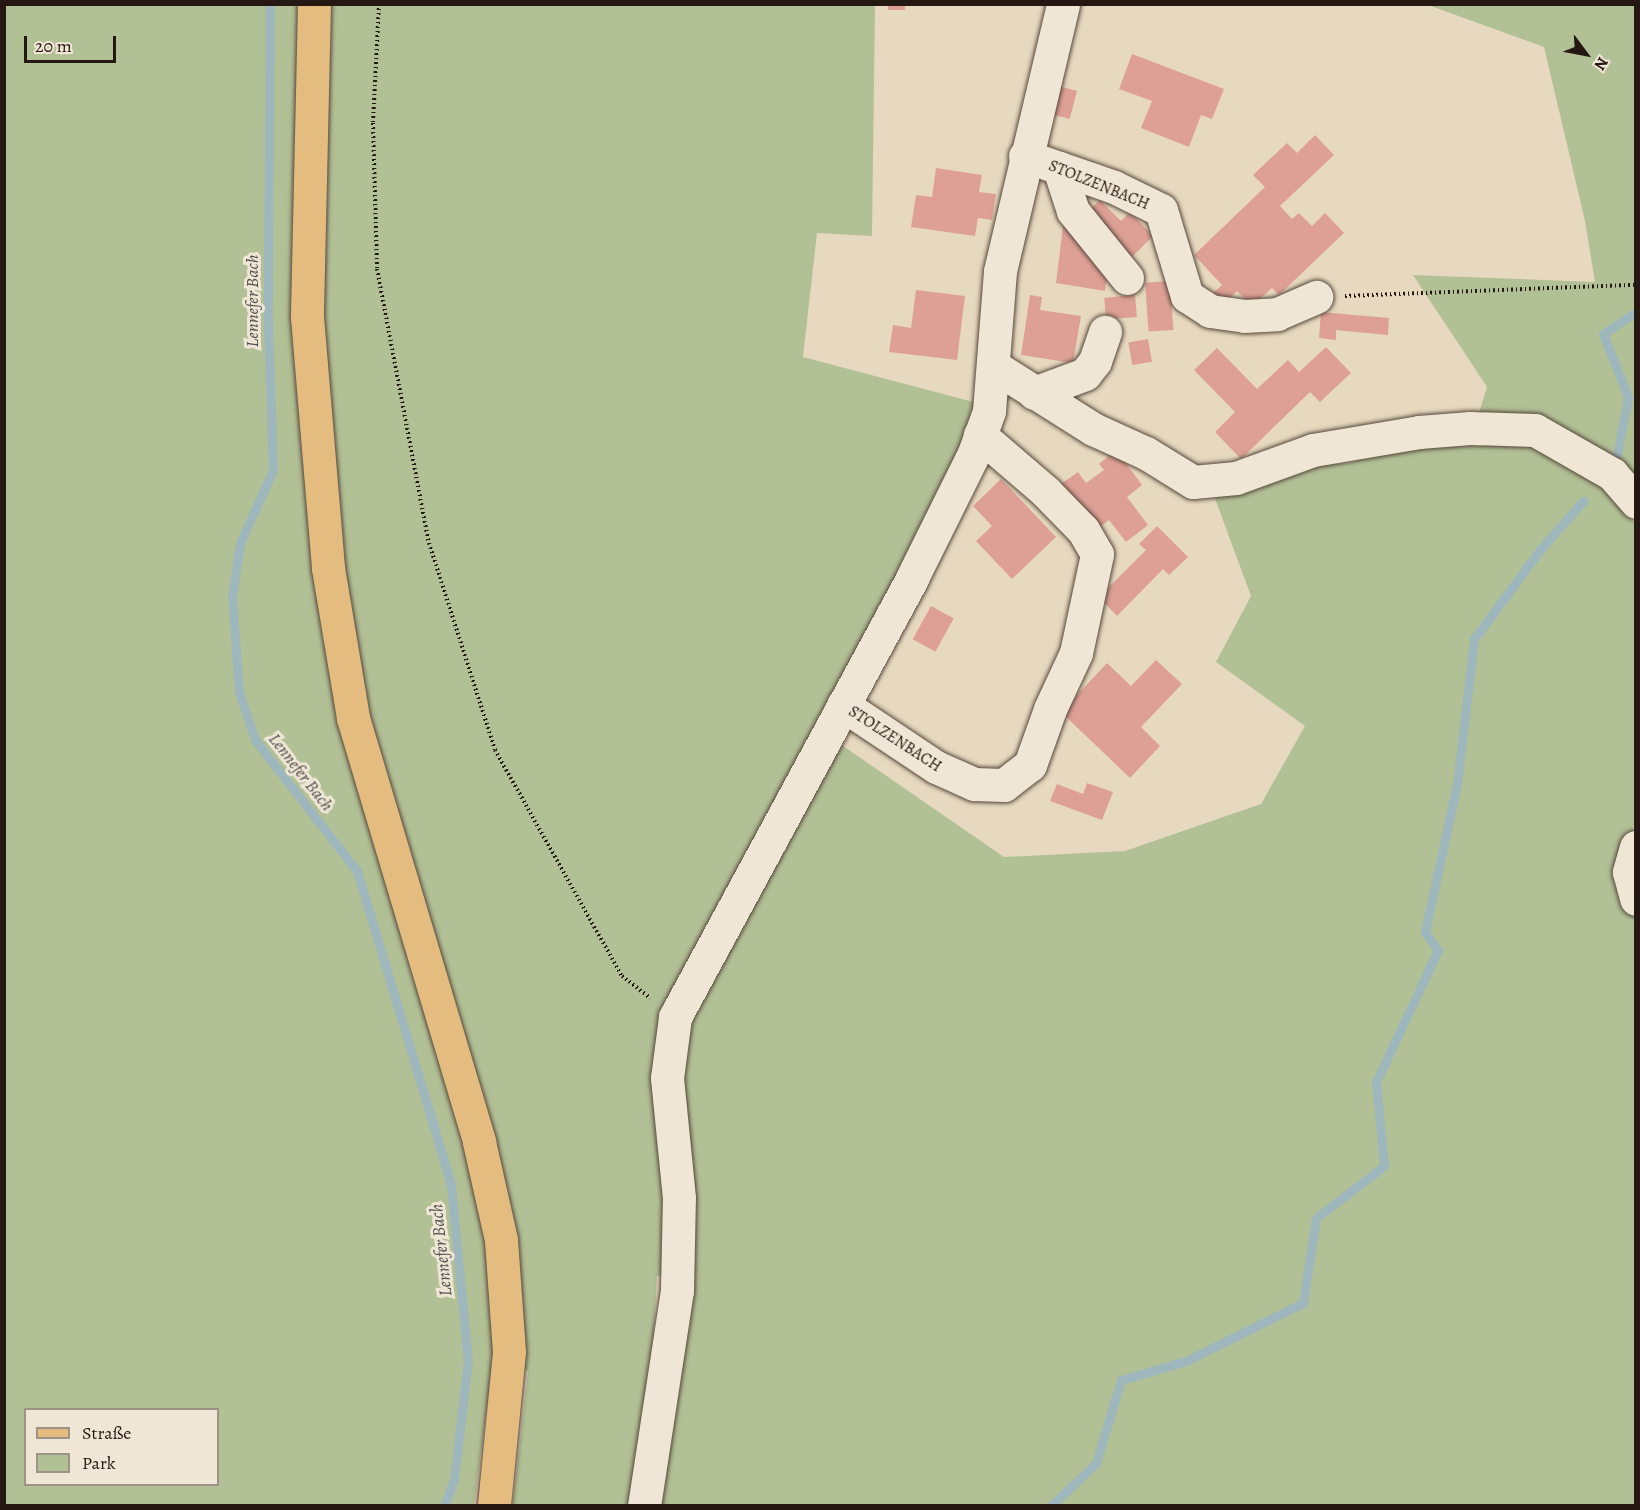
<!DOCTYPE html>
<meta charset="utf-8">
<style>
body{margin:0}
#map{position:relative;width:1640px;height:1510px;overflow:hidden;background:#e7d9bf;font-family:Alegreya,serif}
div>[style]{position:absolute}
.green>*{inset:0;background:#b2c095}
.stream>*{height:9px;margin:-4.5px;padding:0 4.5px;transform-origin:4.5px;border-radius:4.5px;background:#9db7bd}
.building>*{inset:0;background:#dea095;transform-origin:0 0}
.path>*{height:4px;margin-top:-2px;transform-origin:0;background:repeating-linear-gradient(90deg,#251711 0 1.5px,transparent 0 4.5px)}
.roads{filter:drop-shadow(0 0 2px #56483c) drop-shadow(0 0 2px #56483c)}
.minor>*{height:33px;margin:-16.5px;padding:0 16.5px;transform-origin:16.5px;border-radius:16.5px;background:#efe6d5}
.major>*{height:33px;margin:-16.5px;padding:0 16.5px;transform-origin:16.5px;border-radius:16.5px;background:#e4bc80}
span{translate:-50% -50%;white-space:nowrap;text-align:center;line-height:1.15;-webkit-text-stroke:6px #efe6d5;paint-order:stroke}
.street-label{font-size:16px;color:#251711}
.water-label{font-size:18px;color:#4f4f4d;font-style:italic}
.frame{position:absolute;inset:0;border:6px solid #251711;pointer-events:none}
.legend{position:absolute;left:24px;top:1408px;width:195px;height:78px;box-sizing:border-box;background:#efe6d5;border:2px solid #9e9387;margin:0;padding:8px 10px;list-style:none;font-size:18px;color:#251711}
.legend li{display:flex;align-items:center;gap:12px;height:30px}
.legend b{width:30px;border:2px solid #9e9387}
.north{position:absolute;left:1556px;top:24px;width:60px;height:60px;-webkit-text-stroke:4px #efe6d5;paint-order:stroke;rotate:122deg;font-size:16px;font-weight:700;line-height:24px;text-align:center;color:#251711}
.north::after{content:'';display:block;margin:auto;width:21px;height:27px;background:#251711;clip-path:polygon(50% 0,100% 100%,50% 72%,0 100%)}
.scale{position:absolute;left:24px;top:36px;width:92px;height:27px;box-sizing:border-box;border:3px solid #251711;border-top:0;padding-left:8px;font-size:18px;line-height:21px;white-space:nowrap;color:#251711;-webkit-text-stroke:4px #efe6d5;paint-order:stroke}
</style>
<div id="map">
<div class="green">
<div style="clip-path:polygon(evenodd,5px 5px,875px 5px,872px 236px,817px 233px,803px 357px,985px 405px,833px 739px,1004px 857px,1125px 851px,1261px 804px,1305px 726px,1216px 662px,1251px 596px,1209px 482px,1276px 469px,1350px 463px,1423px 437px,1520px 438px,1604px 483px,1635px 524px,1636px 816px,1622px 876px,1636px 917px,1635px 1505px,658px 1505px,692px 1275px,657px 1276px,649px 1427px,637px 1505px,513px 1505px,528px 1371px,493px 1360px,474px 1505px,5px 1506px,5px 5px,26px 1410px,218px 1410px,218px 1484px,26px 1484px,26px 1410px)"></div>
<div style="clip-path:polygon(1428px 5px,1635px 5px,1635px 507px,1617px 470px,1476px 422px,1487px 387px,1413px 275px,1595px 282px,1585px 221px,1544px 47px)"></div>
</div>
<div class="stream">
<div style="left:270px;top:4px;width:318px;rotate:90.4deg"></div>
<div style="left:268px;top:322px;width:148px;rotate:88.1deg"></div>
<div style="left:273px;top:470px;width:80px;rotate:114.3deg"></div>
<div style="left:240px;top:543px;width:54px;rotate:98.6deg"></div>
<div style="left:232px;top:596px;width:96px;rotate:85.8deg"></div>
<div style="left:239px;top:692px;width:51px;rotate:71.6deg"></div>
<div style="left:255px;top:740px;width:166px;rotate:52.1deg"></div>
<div style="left:357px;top:871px;width:328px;rotate:73.3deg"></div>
<div style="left:451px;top:1185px;width:176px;rotate:84.5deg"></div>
<div style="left:468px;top:1360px;width:121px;rotate:96.7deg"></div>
<div style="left:454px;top:1480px;width:28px;rotate:111deg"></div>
<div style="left:1616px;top:460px;width:64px;rotate:-79.2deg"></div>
<div style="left:1628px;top:397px;width:68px;rotate:-111.6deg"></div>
<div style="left:1603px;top:334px;width:40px;rotate:-34deg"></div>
<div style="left:1051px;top:1506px;width:62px;rotate:-43.7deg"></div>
<div style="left:1096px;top:1463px;width:87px;rotate:-73.2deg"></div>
<div style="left:1121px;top:1380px;width:68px;rotate:-16.3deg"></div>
<div style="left:1186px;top:1361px;width:131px;rotate:-26.4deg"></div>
<div style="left:1303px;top:1303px;width:86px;rotate:-81.3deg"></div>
<div style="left:1316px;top:1218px;width:86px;rotate:-37.4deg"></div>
<div style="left:1384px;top:1166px;width:84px;rotate:-95.4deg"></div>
<div style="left:1376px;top:1082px;width:146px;rotate:-64.8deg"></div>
<div style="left:1438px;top:950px;width:22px;rotate:-126deg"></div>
<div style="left:1425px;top:932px;width:151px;rotate:-77.8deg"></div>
<div style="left:1457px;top:784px;width:146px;rotate:-83.3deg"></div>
<div style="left:1474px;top:639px;width:109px;rotate:-53.5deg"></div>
<div style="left:1539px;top:551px;width:67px;rotate:-48.7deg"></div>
</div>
<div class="building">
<div style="left:888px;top:4px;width:17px;height:6px"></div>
<div style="clip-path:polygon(1132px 54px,1224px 89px,1212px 119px,1201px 115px,1189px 147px,1141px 128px,1152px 101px,1119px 89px)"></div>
<div style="left:1051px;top:84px;width:27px;height:29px;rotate:15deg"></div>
<div style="clip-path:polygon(1315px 135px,1334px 155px,1280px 206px,1292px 219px,1299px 213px,1312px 226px,1325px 213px,1344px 233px,1279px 295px,1272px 288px,1252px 306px,1237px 291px,1223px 305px,1212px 294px,1222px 285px,1194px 255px,1265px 187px,1253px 175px,1287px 143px,1297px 153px)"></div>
<div style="clip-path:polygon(936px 168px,982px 175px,979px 192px,996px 194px,992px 220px,978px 218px,975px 236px,911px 227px,916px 195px,932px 197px)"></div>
<div style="clip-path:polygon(1100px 200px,1121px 221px,1130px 212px,1153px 236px,1128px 261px,1083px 216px)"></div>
<div style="clip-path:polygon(1063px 226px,1084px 232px,1109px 263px,1105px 291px,1056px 283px)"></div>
<div style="left:1170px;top:281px;width:49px;height:25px;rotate:86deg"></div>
<div style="clip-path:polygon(916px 290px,965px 296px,957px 360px,889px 352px,893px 325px,911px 328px)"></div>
<div style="clip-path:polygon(1030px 295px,1042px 297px,1040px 310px,1081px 316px,1073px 363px,1021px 355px)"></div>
<div style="left:1135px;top:295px;width:22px;height:31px;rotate:85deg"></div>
<div style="clip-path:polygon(1321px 312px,1389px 318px,1388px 335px,1336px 330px,1336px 340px,1319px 338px)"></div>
<div style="left:1148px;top:339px;width:23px;height:20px;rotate:80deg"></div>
<div style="clip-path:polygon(1326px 347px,1351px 373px,1320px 402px,1310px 392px,1241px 459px,1215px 432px,1235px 412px,1194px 370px,1217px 348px,1257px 389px,1288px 360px,1299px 372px)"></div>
<div style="clip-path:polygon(1116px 450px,1142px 485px,1127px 497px,1148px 525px,1126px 542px,1109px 520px,1096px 530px,1061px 484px,1078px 472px,1086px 483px,1104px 470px,1099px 464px)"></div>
<div style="clip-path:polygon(1001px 479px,1056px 537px,1012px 579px,976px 541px,992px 526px,973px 506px)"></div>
<div style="clip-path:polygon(1157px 526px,1188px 557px,1169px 575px,1163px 569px,1117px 616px,1099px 597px,1146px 550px,1139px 544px)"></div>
<div style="left:931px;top:606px;width:26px;height:38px;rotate:29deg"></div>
<div style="clip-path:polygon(1156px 660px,1182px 684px,1141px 727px,1160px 746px,1130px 778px,1061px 712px,1107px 663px,1131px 686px)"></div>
<div style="clip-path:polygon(1087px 783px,1113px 792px,1102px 820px,1050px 801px,1057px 784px,1083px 794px)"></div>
</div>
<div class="path">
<div style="left:379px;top:4px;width:119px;rotate:92.9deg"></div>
<div style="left:373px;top:123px;width:146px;rotate:88.4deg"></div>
<div style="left:377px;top:269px;width:279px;rotate:79.3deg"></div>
<div style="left:429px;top:543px;width:217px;rotate:72.3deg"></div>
<div style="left:495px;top:750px;width:259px;rotate:60.7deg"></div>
<div style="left:622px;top:976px;width:36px;rotate:38deg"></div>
<div style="left:1345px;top:296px;width:291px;rotate:-2.2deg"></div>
</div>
<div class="roads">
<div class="minor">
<div style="left:1025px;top:156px;width:94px;rotate:19.2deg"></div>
<div style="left:1114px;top:187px;width:52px;rotate:26.1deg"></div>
<div style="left:1161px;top:210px;width:90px;rotate:73.2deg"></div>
<div style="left:1187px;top:296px;width:27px;rotate:33deg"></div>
<div style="left:1210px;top:311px;width:34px;rotate:8deg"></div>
<div style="left:1244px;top:316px;width:33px;rotate:-3deg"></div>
<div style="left:1277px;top:314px;width:43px;rotate:-23.6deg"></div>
<div style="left:1059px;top:168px;width:45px;rotate:72deg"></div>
<div style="left:1073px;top:211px;width:86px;rotate:51.1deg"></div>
<div style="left:995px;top:367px;width:116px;rotate:32.3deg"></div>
<div style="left:1093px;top:429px;width:58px;rotate:24.4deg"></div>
<div style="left:1146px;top:453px;width:55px;rotate:31.7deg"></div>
<div style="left:1193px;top:482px;width:43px;rotate:-5.3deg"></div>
<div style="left:1236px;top:478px;width:82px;rotate:-20deg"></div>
<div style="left:1313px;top:450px;width:108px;rotate:-9.6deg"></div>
<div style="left:1419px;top:432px;width:51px;rotate:-4.5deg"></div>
<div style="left:1470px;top:428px;width:65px;rotate:1.8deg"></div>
<div style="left:1535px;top:430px;width:89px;rotate:29.7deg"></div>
<div style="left:1612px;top:474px;width:37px;rotate:49deg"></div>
<div style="left:1034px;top:393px;width:54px;rotate:-20.4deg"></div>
<div style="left:1085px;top:374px;width:16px;rotate:-52deg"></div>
<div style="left:1095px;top:361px;width:31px;rotate:-71deg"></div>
<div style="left:843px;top:705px;width:112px;rotate:33.7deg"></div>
<div style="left:936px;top:767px;width:42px;rotate:24.1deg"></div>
<div style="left:974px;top:784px;width:30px;rotate:2deg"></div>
<div style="left:1004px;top:785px;width:33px;rotate:-38deg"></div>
<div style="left:1030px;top:765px;width:59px;rotate:-70.3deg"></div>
<div style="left:1050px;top:709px;width:62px;rotate:-65.1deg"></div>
<div style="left:1076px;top:653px;width:101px;rotate:-78deg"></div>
<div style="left:1097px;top:554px;width:28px;rotate:-120deg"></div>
<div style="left:1083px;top:530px;width:54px;rotate:-134.3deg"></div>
<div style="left:1045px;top:491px;width:86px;rotate:-139.3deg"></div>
<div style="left:1636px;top:847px;width:26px;rotate:106deg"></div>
<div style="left:1629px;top:872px;width:28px;rotate:75deg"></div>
<div style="left:644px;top:1506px;width:218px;rotate:-81.3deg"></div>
<div style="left:677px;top:1291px;width:93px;rotate:-88.8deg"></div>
<div style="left:679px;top:1198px;width:121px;rotate:-95.7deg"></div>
<div style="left:667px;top:1078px;width:62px;rotate:-82.5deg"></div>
<div style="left:675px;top:1017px;width:499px;rotate:-61.6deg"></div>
<div style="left:912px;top:578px;width:140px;rotate:-63.6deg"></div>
<div style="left:974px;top:453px;width:45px;rotate:-70.3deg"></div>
<div style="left:989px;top:411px;width:140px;rotate:-85.5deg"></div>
<div style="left:1000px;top:271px;width:274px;rotate:-76.7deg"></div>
</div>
<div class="major">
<div style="left:314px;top:4px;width:313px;rotate:91.3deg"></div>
<div style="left:307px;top:317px;width:252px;rotate:85.2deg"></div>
<div style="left:328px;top:568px;width:152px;rotate:80.5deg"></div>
<div style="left:353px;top:718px;width:442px;rotate:73.4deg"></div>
<div style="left:479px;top:1142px;width:100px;rotate:77.3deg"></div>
<div style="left:501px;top:1240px;width:112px;rotate:85.9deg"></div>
<div style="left:509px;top:1352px;width:155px;rotate:95.6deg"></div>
</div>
</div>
<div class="street-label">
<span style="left:1099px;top:185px;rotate:22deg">STOLZENBACH</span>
<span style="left:895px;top:739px;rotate:33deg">STOLZENBACH</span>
</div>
<div class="water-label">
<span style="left:252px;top:301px;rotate:-90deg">Lennefer Bach</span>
<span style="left:301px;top:772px;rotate:52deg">Lennefer Bach</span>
<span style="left:441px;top:1250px;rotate:-96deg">Lennefer Bach</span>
</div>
<div class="frame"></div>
<ul class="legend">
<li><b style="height:8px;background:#e4bc80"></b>Straße</li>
<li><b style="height:16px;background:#b2c095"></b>Park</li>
</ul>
<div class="north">N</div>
<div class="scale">20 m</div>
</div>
